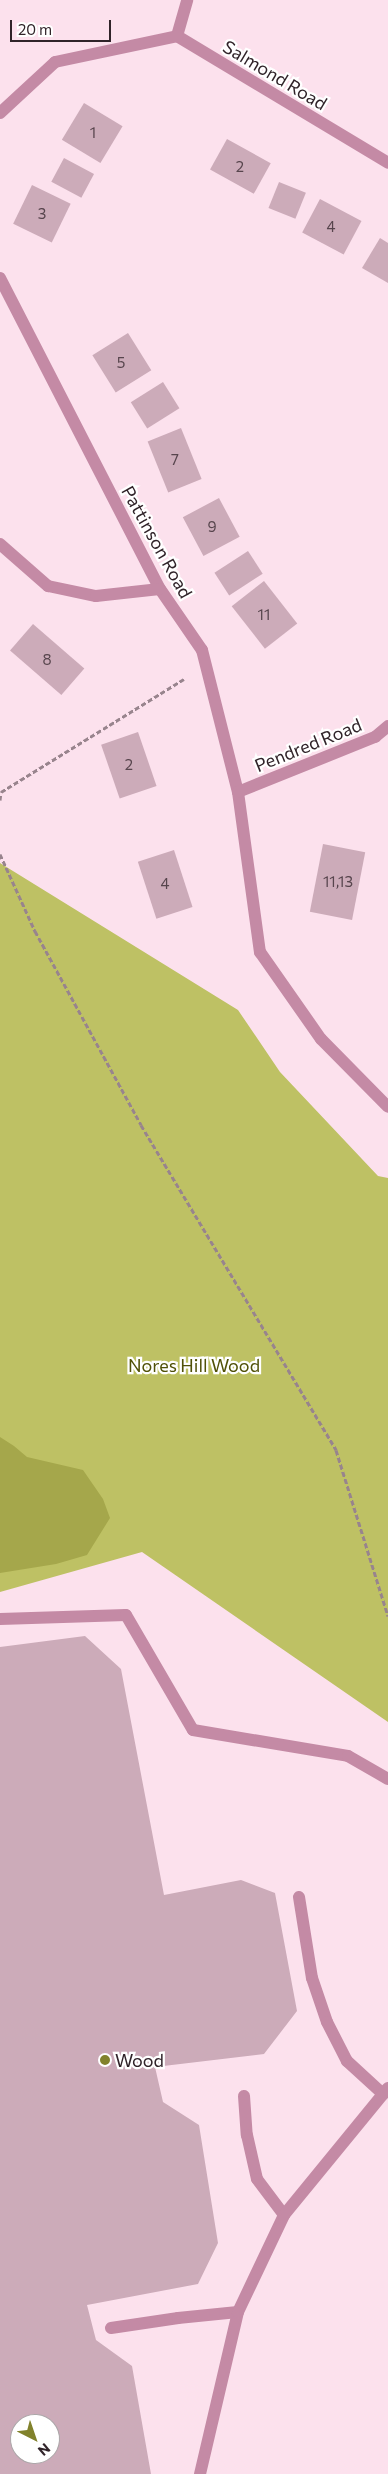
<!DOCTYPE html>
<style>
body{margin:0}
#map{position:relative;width:388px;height:2474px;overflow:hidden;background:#fce1ed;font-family:Commissioner,sans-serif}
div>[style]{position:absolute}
.forest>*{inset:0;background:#bec164}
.water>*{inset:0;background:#a5a74b}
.building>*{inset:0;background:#ccabb9;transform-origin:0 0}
.path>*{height:3px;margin-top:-1.5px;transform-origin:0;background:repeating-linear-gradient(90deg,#98848d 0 5px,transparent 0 7.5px)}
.lane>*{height:12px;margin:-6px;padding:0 6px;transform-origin:6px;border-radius:6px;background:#c48aa5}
.street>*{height:12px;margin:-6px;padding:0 6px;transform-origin:6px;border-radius:6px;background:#c48aa5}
.dots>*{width:14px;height:14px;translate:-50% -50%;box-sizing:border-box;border:2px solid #fff;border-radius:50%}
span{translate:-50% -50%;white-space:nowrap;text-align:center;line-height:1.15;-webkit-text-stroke:4.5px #fff;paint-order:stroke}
.number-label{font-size:15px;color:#57454d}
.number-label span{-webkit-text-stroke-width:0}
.street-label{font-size:18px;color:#302329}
.park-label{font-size:18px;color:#505108}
.poi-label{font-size:18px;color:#302329}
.left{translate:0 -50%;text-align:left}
.north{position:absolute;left:10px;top:2414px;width:50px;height:50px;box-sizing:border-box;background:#fff;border:1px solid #aca7a9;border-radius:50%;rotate:139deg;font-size:14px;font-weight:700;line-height:20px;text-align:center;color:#302329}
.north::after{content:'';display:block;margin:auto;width:18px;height:22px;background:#81822c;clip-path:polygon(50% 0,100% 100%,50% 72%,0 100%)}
.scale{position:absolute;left:10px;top:20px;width:101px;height:22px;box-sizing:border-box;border:2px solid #302329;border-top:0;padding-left:6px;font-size:15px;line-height:18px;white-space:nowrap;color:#302329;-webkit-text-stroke:4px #fff;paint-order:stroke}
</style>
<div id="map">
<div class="forest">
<div style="clip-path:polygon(0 863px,238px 1010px,280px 1072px,378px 1176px,388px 1178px,388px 1722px,142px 1552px,0 1592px)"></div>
</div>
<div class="water">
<div style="clip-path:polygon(0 1437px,14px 1446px,27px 1457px,83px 1470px,103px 1499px,110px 1518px,87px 1555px,56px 1564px,0 1573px)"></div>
</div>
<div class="building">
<div style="left:84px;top:103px;width:45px;height:43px;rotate:31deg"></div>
<div style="left:227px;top:139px;width:50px;height:35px;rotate:29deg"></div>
<div style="left:64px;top:158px;width:34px;height:27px;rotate:28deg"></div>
<div style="left:279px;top:182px;width:29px;height:28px;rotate:22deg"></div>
<div style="left:32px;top:185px;width:43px;height:43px;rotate:26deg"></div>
<div style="left:320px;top:199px;width:47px;height:38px;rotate:28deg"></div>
<div style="clip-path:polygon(380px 238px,388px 243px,388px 283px,362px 268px)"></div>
<div style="left:128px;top:333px;width:44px;height:42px;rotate:58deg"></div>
<div style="left:163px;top:382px;width:31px;height:38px;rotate:58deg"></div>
<div style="left:181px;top:428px;width:55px;height:36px;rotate:68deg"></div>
<div style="left:219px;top:498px;width:44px;height:41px;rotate:62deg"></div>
<div style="left:248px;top:551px;width:27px;height:40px;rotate:57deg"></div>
<div style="left:264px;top:581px;width:54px;height:41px;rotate:52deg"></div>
<div style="left:33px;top:624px;width:68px;height:35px;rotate:41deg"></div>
<div style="left:138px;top:732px;width:57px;height:39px;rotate:71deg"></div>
<div style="left:323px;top:844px;width:43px;height:69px;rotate:11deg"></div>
<div style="left:174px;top:850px;width:60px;height:38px;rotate:72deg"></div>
<div style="clip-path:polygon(evenodd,85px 1636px,121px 1669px,164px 1895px,241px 1880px,275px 1893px,297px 2011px,264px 2054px,155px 2067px,163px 2102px,199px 2125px,218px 2243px,198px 2284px,87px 2305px,96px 2340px,132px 2366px,151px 2474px,0 2474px,0 1647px,85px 1636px,20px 2424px,50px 2424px,50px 2454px,20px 2454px,20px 2424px)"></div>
</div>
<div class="path">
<div style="left:0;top:800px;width:8px;rotate:-83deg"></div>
<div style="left:1px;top:792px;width:215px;rotate:-31.7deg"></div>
<div style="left:0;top:854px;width:85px;rotate:65.6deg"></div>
<div style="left:35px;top:931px;width:221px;rotate:61.3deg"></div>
<div style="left:141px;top:1125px;width:379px;rotate:59deg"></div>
<div style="left:336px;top:1450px;width:174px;rotate:72.6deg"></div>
</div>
<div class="lane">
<div style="left:0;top:1619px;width:126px;rotate:-1.8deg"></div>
<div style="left:126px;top:1615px;width:133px;rotate:59.8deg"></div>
<div style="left:193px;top:1730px;width:157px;rotate:9.5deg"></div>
<div style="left:348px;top:1756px;width:46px;rotate:29.9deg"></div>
<div style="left:299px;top:1897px;width:82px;rotate:80.9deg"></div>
<div style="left:312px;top:1978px;width:46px;rotate:71.2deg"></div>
<div style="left:327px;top:2022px;width:44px;rotate:62.9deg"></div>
<div style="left:347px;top:2061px;width:49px;rotate:42.5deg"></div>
<div style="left:244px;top:2096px;width:39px;rotate:86deg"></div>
<div style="left:247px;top:2135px;width:45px;rotate:77.2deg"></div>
<div style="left:257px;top:2179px;width:45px;rotate:53.1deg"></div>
<div style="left:111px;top:2328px;width:68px;rotate:-8.5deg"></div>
<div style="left:178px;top:2318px;width:60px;rotate:-5.7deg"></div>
<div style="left:200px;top:2474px;width:166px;rotate:-76.8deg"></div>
<div style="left:238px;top:2312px;width:107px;rotate:-64.6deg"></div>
<div style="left:284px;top:2215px;width:164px;rotate:-50.7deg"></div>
</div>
<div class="street">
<div style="left:177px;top:36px;width:246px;rotate:31deg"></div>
<div style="left:177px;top:36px;width:37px;rotate:-74deg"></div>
<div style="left:0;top:113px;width:75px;rotate:-42.8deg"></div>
<div style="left:55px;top:62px;width:125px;rotate:-12deg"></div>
<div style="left:0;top:278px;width:350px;rotate:62.8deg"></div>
<div style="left:160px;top:589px;width:74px;rotate:55.5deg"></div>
<div style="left:202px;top:650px;width:146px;rotate:75.8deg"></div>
<div style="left:238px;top:792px;width:162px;rotate:82.2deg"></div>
<div style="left:260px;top:952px;width:106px;rotate:55deg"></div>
<div style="left:321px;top:1039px;width:95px;rotate:45.4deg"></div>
<div style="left:0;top:544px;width:64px;rotate:41.2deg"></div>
<div style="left:48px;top:586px;width:49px;rotate:11.8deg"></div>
<div style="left:96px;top:596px;width:64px;rotate:-6.2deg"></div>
<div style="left:238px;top:792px;width:148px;rotate:-21.9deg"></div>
<div style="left:375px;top:737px;width:17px;rotate:-40deg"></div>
</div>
<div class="dots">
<div style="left:105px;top:2060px;background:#81822c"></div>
</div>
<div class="number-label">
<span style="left:93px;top:133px">1</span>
<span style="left:240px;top:167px">2</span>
<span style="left:42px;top:214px">3</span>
<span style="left:331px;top:227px">4</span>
<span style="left:121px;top:363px">5</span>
<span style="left:175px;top:460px">7</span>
<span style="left:212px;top:527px">9</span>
<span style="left:264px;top:615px">11</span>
<span style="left:47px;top:660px">8</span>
<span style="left:129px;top:765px">2</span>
<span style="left:338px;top:882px">11,13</span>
<span style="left:165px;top:884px">4</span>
</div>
<div class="street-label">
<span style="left:275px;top:75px;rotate:31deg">Salmond Road</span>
<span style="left:157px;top:542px;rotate:61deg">Pattinson Road</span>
<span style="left:308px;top:745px;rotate:-22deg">Pendred Road</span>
</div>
<div class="park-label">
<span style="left:194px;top:1365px">Nores Hill Wood</span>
</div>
<div class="poi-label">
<span class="left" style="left:115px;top:2060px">Wood</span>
</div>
<div class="north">N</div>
<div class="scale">20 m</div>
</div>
